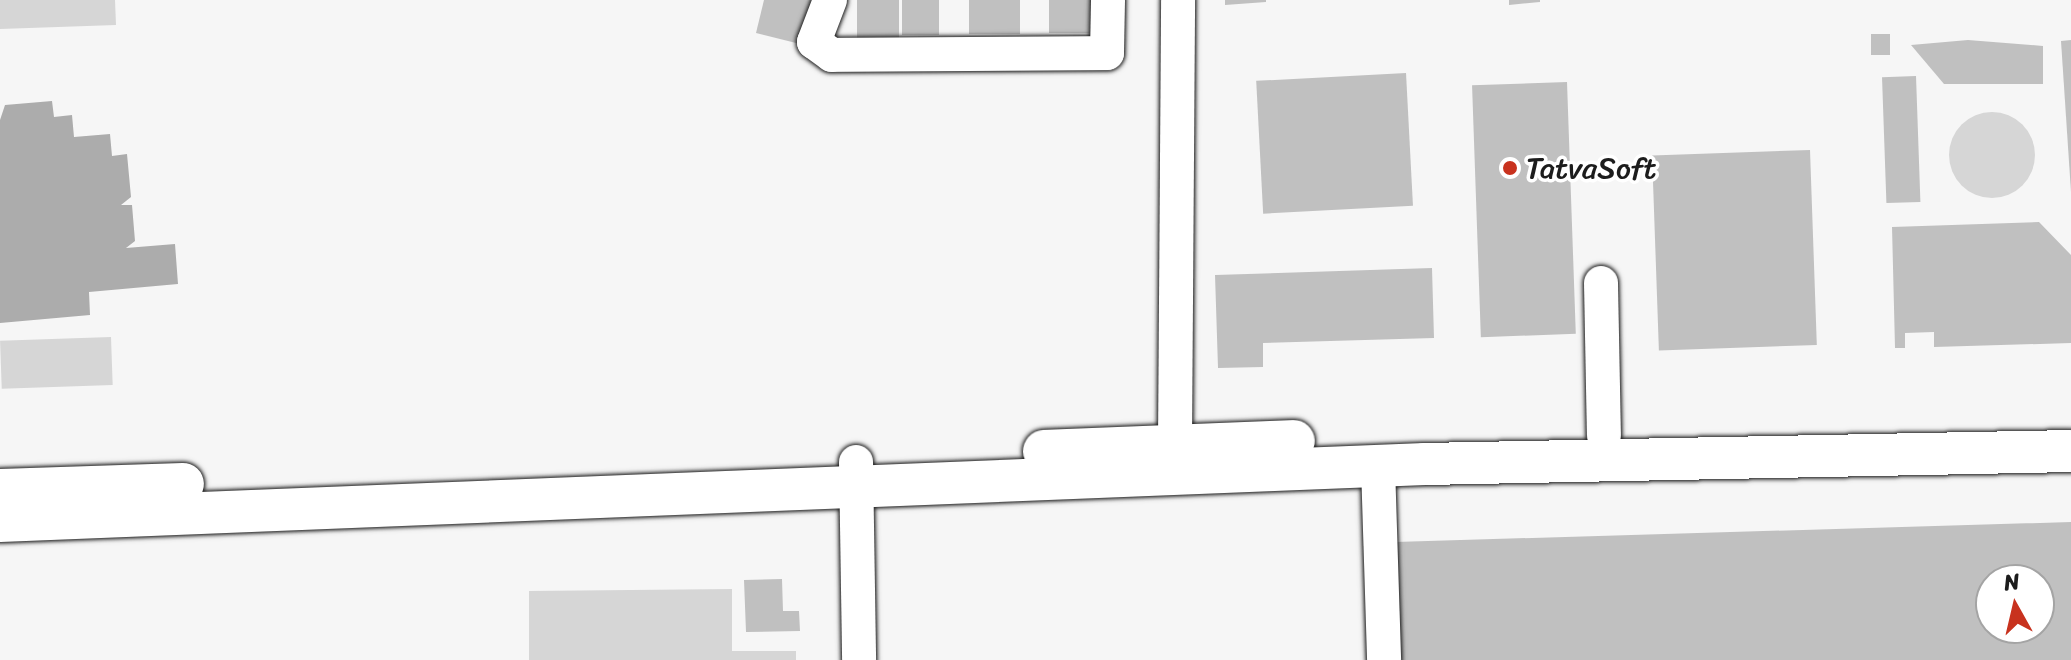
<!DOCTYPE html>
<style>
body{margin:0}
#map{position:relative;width:2071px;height:660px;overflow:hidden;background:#f6f6f6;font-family:Sriracha,sans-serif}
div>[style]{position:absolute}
.green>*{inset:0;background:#d6d6d6;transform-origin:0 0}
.round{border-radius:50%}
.water>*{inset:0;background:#acacac}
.building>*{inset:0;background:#c0c0c0;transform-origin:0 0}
.roads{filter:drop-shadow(0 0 2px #1c1c1c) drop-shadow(0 0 2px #1c1c1c)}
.minor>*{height:34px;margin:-17px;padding:0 17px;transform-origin:17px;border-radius:17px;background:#fff}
.major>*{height:42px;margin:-21px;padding:0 21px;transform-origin:21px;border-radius:21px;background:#fff}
.dots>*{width:22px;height:22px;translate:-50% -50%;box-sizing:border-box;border:4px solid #fff;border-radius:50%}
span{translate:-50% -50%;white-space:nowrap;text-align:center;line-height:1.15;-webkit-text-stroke:7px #fff;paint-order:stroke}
.poi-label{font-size:30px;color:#1c1c1c}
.left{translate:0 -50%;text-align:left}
.north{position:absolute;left:1975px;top:564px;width:80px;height:80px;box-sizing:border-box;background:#fff;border:2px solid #a4a4a4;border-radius:50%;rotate:352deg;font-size:22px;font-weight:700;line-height:32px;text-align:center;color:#1c1c1c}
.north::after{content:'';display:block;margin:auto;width:28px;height:36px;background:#c8321e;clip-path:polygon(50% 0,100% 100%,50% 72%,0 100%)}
</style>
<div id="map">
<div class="green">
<div style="clip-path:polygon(0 0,115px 0,116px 25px,0 29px)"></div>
<div class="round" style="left:1949px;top:112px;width:86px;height:86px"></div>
<div style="left:111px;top:337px;width:48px;height:111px;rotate:88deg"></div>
<div style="clip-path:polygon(732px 589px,732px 651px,796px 651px,796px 660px,529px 660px,529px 591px)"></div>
</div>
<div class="water">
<div style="clip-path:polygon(52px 101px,54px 117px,72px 115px,74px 137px,110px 134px,112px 156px,127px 154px,131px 197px,121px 205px,132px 205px,135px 241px,126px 248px,175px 244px,178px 284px,89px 292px,90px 315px,0 323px,0 120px,5px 105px)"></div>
</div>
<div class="building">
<div style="clip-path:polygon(764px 0,815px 0,804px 45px,756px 33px)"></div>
<div style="left:857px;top:0;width:42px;height:43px"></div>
<div style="left:902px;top:0;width:37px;height:35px"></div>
<div style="left:969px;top:0;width:51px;height:34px"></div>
<div style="left:1049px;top:0;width:51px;height:33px"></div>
<div style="clip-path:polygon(1225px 0,1266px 0,1266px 2px,1225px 5px)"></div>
<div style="clip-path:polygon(1509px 0,1540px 0,1540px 2px,1509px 5px)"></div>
<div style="left:1871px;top:34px;width:19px;height:21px"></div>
<div style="clip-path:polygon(1968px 40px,2043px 46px,2043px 84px,1944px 84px,1911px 45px)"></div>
<div style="clip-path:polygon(2071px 40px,2071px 192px,2061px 41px)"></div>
<div style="left:1406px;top:73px;width:133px;height:150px;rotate:87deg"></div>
<div style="left:1916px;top:76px;width:126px;height:34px;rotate:88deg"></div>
<div style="left:1567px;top:82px;width:252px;height:95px;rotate:88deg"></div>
<div style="left:1810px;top:150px;width:195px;height:158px;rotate:88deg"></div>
<div style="clip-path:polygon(2039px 222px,2071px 255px,2071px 343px,1934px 347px,1934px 332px,1905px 333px,1905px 348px,1895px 348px,1892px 227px)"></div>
<div style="clip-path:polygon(1432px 268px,1434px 338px,1263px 343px,1263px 367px,1218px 368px,1215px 275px)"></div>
<div style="clip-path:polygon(evenodd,2071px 522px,2071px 660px,1399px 660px,1395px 542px,2071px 522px,1991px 580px,2039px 580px,2039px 628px,1991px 628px,1991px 580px)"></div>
<div style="clip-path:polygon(782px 579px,783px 611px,799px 611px,800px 631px,746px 632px,744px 580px)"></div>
</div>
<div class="roads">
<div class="minor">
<div style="left:830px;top:0;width:45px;rotate:110.9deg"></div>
<div style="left:814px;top:42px;width:22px;rotate:36deg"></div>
<div style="left:832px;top:55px;width:275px;rotate:-0.4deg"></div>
<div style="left:1107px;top:53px;width:53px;rotate:-88.9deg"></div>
<div style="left:1601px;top:283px;width:152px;rotate:88.9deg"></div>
<div style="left:1175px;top:444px;width:444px;rotate:-89.6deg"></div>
<div style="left:856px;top:462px;width:198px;rotate:89.1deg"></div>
<div style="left:1378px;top:466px;width:194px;rotate:88.2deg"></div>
</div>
<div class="major">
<div style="left:1044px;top:451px;width:250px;rotate:-2.3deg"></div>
<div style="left:0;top:490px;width:183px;rotate:-1.9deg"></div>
<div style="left:0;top:521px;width:1426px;rotate:-2.29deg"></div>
<div style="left:1425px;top:464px;width:646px;rotate:-1.15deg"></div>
</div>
</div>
<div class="dots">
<div style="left:1510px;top:168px;background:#c8321e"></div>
</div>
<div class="poi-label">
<span class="left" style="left:1526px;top:168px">TatvaSoft</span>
</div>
<div class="north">N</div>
</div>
